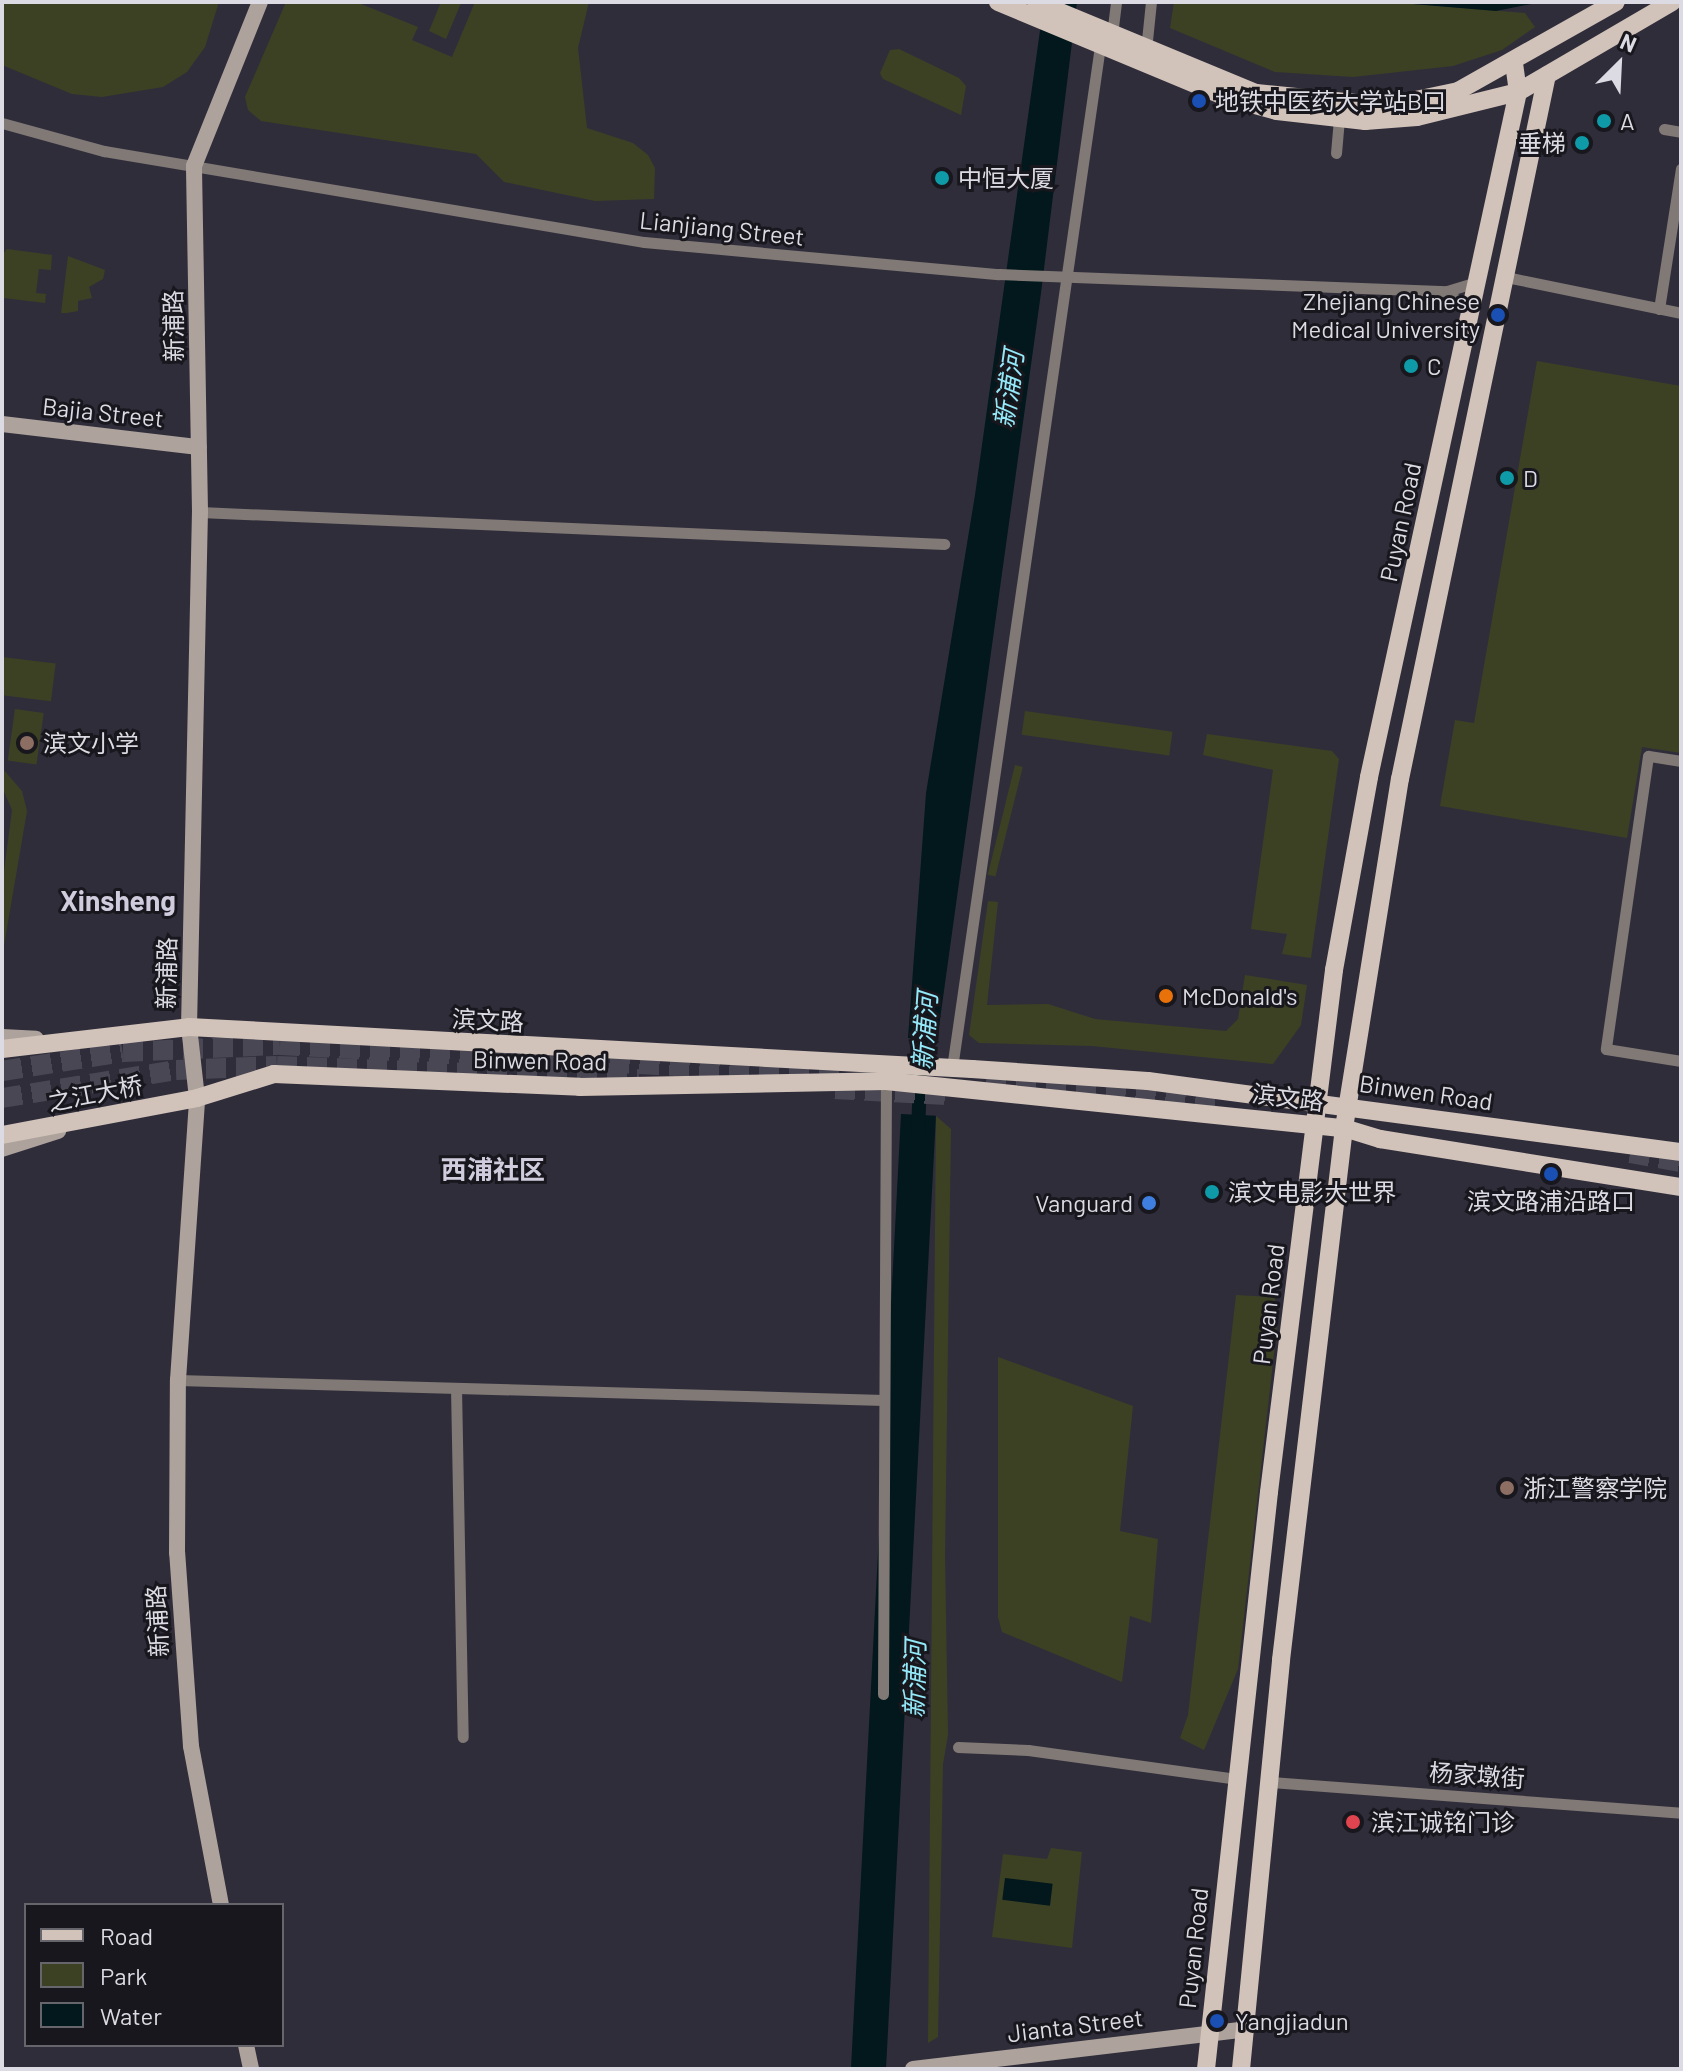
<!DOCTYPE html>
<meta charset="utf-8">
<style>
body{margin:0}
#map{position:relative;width:1683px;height:2071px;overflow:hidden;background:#302d3b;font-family:Barlow,"Noto Sans SC",sans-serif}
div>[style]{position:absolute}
.green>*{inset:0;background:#3c4123;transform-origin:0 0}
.water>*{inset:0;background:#02181c;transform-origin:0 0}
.canal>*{height:14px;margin:-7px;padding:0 7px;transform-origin:7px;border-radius:7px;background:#02181c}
.highway-tunnel>*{height:20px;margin-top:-10px;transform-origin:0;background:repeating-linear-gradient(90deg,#4a4754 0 20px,transparent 0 30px)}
.street>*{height:11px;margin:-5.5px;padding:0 5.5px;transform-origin:5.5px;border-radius:5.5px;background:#807975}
.secondary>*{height:16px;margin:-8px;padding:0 8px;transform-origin:8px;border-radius:8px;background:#ada39c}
.primary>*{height:18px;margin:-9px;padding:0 9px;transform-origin:9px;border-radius:9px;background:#d1c3b9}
.dots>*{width:22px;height:22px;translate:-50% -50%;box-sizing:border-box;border:4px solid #18171d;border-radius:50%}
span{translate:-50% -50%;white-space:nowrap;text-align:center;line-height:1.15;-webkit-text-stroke:6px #18171d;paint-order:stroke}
.poi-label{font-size:24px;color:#dcdae3}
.left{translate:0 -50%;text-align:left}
.right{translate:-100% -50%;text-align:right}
.street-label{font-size:24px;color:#dcdae3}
.water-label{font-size:26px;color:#94e9f9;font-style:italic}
.neighbourhood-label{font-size:26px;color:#d0ccdd;font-weight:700}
.quarter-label{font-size:28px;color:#d0ccdd;font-weight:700}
.frame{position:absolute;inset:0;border:4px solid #dcdae3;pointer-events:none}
.legend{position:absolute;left:24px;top:1903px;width:260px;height:144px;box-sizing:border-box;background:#18171d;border:2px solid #66656c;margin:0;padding:10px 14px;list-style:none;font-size:24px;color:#dcdae3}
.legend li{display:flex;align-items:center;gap:16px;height:40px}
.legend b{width:40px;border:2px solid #66656c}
.north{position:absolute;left:1579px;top:24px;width:80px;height:80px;-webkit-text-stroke:6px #18171d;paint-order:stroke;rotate:24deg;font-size:22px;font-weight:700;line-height:32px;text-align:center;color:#dcdae3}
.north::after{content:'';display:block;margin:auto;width:28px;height:36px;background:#dcdae3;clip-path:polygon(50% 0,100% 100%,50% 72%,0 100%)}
</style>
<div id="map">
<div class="green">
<div style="clip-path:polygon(2px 2px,219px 2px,205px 47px,187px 72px,163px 87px,102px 97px,72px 94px,2px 65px)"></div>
<div style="clip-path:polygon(286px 2px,356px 2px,418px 27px,412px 40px,452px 57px,475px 2px,589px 2px,578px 48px,587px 128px,633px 143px,648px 155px,655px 168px,654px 199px,595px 201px,504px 182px,476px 154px,261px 121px,248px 110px,245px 97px)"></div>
<div style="clip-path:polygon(441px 2px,461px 3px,446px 39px,429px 31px)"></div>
<div style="clip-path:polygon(1174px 2px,1389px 2px,1525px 13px,1535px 27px,1502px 50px,1453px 66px,1353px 77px,1275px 72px,1170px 28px)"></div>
<div style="clip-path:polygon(899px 49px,959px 78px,966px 86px,961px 115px,883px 79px,880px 73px,890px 50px)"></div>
<div style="clip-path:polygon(7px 249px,52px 255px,51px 270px,39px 269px,36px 293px,46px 294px,45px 303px,4px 298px,2px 255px)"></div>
<div style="clip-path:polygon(68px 256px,105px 270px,103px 279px,89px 287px,92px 298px,78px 301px,78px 311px,67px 313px,61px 313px)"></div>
<div style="clip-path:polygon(1537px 361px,1681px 386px,1681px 753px,1642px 747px,1627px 838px,1440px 806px,1455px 720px,1474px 723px)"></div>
<div style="left:2px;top:657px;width:54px;height:38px;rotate:7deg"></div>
<div style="left:15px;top:709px;width:29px;height:52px;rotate:8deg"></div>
<div style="left:1025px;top:711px;width:149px;height:24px;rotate:8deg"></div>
<div style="clip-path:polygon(1207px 734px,1332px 751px,1339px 759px,1311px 958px,1282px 954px,1287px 934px,1251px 929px,1273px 770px,1203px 755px)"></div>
<div style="left:1015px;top:765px;width:8px;height:113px;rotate:14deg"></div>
<div style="clip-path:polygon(2px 768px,22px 791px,27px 811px,2px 957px,2px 886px,12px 810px,2px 787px)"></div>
<div style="clip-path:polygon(988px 901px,998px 902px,987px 1005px,1048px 1004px,1095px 1019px,1226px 1031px,1238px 1019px,1245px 975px,1307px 985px,1301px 1025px,1273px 1064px,1092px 1046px,979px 1043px,969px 1035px)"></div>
<div style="clip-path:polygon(936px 1116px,951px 1129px,945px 1556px,948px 1735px,943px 1764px,938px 2037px,928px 2043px)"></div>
<div style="clip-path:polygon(1236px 1295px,1274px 1297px,1279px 1310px,1238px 1669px,1204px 1750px,1180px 1738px,1188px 1715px)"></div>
<div style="clip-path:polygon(998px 1357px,1133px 1406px,1120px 1531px,1158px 1539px,1151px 1623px,1130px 1616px,1122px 1682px,1002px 1632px,998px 1617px)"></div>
<div style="clip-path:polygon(1051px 1848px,1082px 1852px,1072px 1948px,992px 1937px,1003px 1854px,1047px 1859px)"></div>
</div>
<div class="water">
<div style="clip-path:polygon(1044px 2px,1077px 2px,1041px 293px,937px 1041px,908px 1038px,926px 793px,975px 495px)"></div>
<div style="clip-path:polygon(1389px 2px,1541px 2px,1496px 11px)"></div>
<div style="left:901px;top:1114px;width:35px;height:955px;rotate:3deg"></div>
<div style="left:1005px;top:1878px;width:48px;height:22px;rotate:7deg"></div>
</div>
<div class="canal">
<div style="left:918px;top:1133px;width:111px;rotate:-87.9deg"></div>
</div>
<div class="highway-tunnel">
<div style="left:2px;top:1071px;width:122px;rotate:-8.9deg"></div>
<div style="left:123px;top:1052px;width:157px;rotate:-2.6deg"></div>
<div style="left:280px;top:1045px;width:567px;rotate:3.03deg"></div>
<div style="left:986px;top:1083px;width:232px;rotate:3.5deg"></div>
<div style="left:835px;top:1089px;width:112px;rotate:3.1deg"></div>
<div style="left:2px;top:1098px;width:176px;rotate:-9.1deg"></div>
<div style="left:176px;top:1070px;width:101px;rotate:-2.3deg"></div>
<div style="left:277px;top:1066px;width:362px;rotate:2.1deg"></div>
<div style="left:1630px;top:1153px;width:52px;rotate:10deg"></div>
</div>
<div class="street">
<div style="left:1112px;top:35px;width:33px;rotate:-83deg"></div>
<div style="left:1146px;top:50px;width:48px;rotate:-84.1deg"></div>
<div style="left:2px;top:123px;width:106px;rotate:15.4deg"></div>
<div style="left:104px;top:151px;width:548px;rotate:9.57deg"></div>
<div style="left:644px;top:242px;width:356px;rotate:5.2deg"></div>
<div style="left:999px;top:274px;width:448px;rotate:2.2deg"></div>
<div style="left:1447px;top:291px;width:30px;rotate:-17deg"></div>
<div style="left:1664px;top:129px;width:17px;rotate:10deg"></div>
<div style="left:1336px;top:153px;width:33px;rotate:-85deg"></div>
<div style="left:1506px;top:277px;width:179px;rotate:11.6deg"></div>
<div style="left:1447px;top:291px;width:32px;rotate:44deg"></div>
<div style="left:1659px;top:309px;width:142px;rotate:-81.1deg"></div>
<div style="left:200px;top:512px;width:745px;rotate:2.46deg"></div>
<div style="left:1681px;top:761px;width:33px;rotate:-171deg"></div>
<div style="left:1648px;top:756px;width:296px;rotate:98.2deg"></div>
<div style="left:1606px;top:1049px;width:76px;rotate:9.1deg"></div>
<div style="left:952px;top:1068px;width:1033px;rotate:-81.76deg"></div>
<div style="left:178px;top:1380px;width:706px;rotate:1.62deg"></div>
<div style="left:456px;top:1388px;width:349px;rotate:88.9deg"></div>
<div style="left:883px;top:1694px;width:613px;rotate:-89.72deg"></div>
<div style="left:958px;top:1747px;width:70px;rotate:2.5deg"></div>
<div style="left:1028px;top:1750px;width:212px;rotate:7.9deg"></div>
<div style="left:1271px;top:1782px;width:411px;rotate:4.3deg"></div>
</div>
<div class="secondary">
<div style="left:2px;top:424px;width:198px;rotate:6.7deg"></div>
<div style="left:2px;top:1037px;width:34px;rotate:3deg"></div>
<div style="left:2px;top:1149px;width:59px;rotate:-17.8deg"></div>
<div style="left:221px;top:1905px;width:162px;rotate:-100.7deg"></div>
<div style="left:191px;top:1746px;width:194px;rotate:-94.1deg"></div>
<div style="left:177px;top:1553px;width:173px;rotate:-89.7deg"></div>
<div style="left:178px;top:1380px;width:283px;rotate:-86.1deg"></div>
<div style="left:197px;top:1098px;width:71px;rotate:-96.4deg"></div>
<div style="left:189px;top:1027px;width:515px;rotate:-88.78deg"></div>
<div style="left:200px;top:512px;width:346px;rotate:-91deg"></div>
<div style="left:194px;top:166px;width:177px;rotate:-68.1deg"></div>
<div style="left:246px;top:2045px;width:25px;rotate:78deg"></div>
<div style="left:913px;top:2069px;width:331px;rotate:-6.8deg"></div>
</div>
<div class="primary">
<div style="left:998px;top:2px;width:247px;rotate:22.6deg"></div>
<div style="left:1226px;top:97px;width:53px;rotate:15.4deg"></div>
<div style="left:1277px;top:111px;width:89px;rotate:6.5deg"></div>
<div style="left:1365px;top:121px;width:52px;rotate:-4.4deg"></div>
<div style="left:1417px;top:117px;width:104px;rotate:-13.9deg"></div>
<div style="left:1518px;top:92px;width:178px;rotate:-30.3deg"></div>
<div style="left:1036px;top:2px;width:238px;rotate:22.5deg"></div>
<div style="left:1256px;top:93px;width:132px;rotate:5.7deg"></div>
<div style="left:1387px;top:106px;width:73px;rotate:-11.9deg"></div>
<div style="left:1458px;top:91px;width:181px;rotate:-29.4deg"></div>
<div style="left:2px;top:1049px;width:188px;rotate:-6.7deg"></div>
<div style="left:189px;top:1027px;width:784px;rotate:3.07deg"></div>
<div style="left:972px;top:1069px;width:176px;rotate:3.9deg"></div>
<div style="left:1148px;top:1081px;width:538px;rotate:7.59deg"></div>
<div style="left:2px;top:1135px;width:198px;rotate:-10.7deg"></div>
<div style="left:197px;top:1098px;width:81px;rotate:-17.3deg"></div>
<div style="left:274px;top:1074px;width:306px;rotate:2.4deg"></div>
<div style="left:580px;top:1087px;width:306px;rotate:-1.1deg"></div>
<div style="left:886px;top:1081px;width:460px;rotate:5.9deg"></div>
<div style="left:1344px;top:1128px;width:38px;rotate:17deg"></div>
<div style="left:1380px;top:1139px;width:305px;rotate:9.1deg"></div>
<div style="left:1206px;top:2069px;width:580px;rotate:-83.77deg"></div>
<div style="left:1269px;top:1492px;width:526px;rotate:-82.9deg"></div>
<div style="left:1334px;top:970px;width:196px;rotate:-79.7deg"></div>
<div style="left:1369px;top:777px;width:701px;rotate:-77.73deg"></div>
<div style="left:1518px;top:92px;width:29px;rotate:-98deg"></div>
<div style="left:1241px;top:2069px;width:411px;rotate:-84.4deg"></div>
<div style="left:1281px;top:1660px;width:536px;rotate:-83.25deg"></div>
<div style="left:1344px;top:1128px;width:353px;rotate:-80.9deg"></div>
<div style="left:1400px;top:779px;width:719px;rotate:-78.21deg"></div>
</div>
<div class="dots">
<div style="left:1199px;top:101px;background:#1a4fb4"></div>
<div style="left:1604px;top:121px;background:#0f9aa8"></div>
<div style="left:1582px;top:143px;background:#0f9aa8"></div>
<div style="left:942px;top:178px;background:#0f9aa8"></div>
<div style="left:1498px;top:315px;background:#1a4fb4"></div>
<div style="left:1411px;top:366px;background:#0f9aa8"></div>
<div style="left:1507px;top:478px;background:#0f9aa8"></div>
<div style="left:27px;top:743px;background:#8d6e63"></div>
<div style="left:1166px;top:996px;background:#e8710a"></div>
<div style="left:1551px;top:1174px;background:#1a4fb4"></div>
<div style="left:1212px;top:1192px;background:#0f9aa8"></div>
<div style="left:1149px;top:1203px;background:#3f7fe0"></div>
<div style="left:1507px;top:1488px;background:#8d6e63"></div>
<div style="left:1353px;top:1822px;background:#e0444e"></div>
<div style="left:1217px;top:2021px;background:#1a4fb4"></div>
</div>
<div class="poi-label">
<span class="left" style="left:1215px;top:101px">地铁中医药大学站B口</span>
<span class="left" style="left:1620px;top:121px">A</span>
<span class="right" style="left:1566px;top:143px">垂梯</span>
<span class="left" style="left:958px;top:178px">中恒大厦</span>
<span class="right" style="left:1480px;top:315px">Zhejiang Chinese<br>Medical University</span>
<span class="left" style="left:1427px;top:366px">C</span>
<span class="left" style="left:1523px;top:478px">D</span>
<span class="left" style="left:43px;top:743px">滨文小学</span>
<span class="left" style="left:1182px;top:996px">McDonald's</span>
<span class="left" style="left:1228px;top:1192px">滨文电影大世界</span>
<span style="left:1551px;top:1201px">滨文路浦沿路口</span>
<span class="right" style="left:1133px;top:1203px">Vanguard</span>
<span class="left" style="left:1523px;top:1488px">浙江警察学院</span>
<span class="left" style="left:1371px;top:1822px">滨江诚铭门诊</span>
<span class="left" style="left:1235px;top:2021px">Yangjiadun</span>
</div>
<div class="street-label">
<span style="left:722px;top:228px;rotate:6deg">Lianjiang Street</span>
<span style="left:173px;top:326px;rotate:-91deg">新浦路</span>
<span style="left:103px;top:412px;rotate:6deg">Bajia Street</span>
<span style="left:1400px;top:522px;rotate:-78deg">Puyan Road</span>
<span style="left:166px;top:973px;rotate:-89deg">新浦路</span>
<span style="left:488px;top:1020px;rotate:3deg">滨文路</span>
<span style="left:540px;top:1060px;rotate:1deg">Binwen Road</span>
<span style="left:1426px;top:1092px;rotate:8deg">Binwen Road</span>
<span style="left:95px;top:1093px;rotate:-11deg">之江大桥</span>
<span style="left:1288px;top:1097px;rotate:7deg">滨文路</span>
<span style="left:1268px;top:1304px;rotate:-83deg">Puyan Road</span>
<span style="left:157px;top:1621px;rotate:-93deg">新浦路</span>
<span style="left:1477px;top:1775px;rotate:4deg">杨家墩街</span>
<span style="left:1193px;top:1948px;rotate:-84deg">Puyan Road</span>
<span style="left:1075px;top:2025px;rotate:-7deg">Jianta Street</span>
</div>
<div class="water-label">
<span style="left:1008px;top:389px;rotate:-82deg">新浦河</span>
<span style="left:924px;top:1031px;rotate:-86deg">新浦河</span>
<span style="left:914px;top:1679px;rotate:-89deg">新浦河</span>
</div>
<div class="neighbourhood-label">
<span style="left:493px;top:1169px">西浦社区</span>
</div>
<div class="quarter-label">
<span style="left:118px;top:900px">Xinsheng</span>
</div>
<div class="frame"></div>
<ul class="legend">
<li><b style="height:10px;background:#d1c3b9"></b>Road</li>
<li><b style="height:22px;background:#3c4123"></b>Park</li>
<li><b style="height:22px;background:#02181c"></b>Water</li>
</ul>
<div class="north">N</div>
</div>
